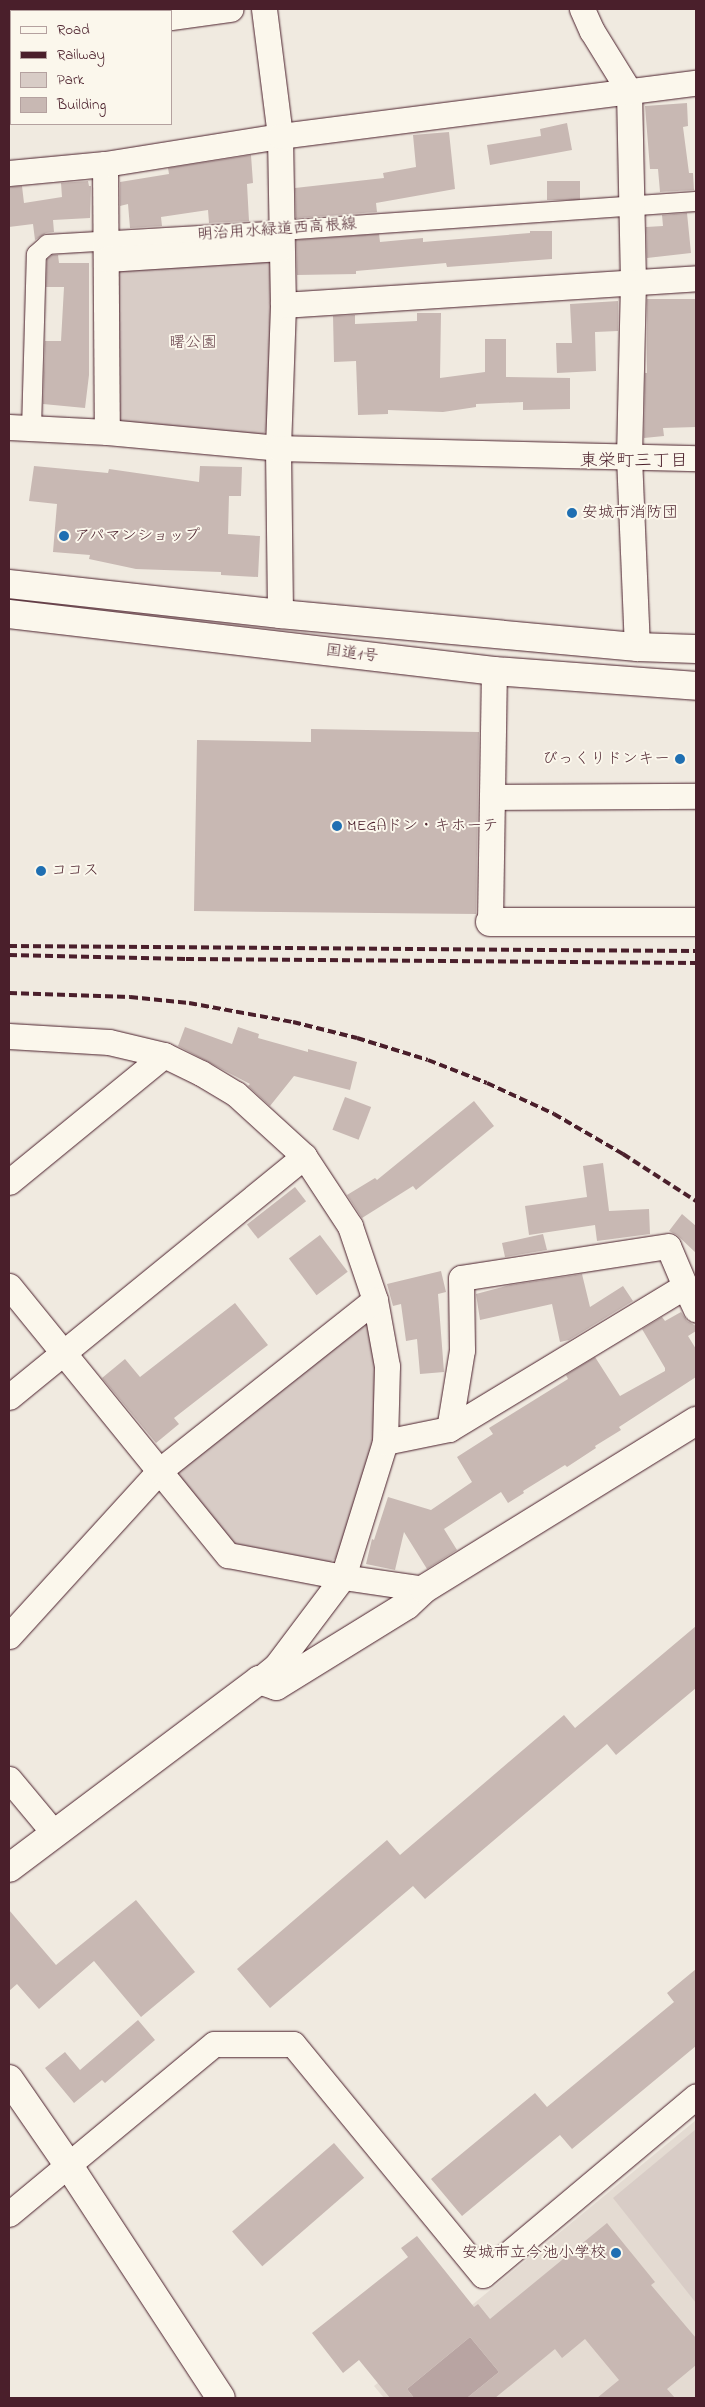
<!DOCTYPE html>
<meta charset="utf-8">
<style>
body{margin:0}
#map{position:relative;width:705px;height:2407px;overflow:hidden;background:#f0eae0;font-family:"Indie Flower","Klee One",sans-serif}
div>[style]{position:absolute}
.built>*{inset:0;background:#e4dbd2}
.green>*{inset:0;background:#d8ccc6}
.water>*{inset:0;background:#b8a4a2}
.building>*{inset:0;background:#c8b8b3;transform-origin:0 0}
.roads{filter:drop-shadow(0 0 1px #4a1f2b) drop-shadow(0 0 1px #4a1f2b)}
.pedestrian>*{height:19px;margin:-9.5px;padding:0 9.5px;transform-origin:9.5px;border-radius:9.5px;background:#fbf7ec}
.minor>*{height:25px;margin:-12.5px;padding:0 12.5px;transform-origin:12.5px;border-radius:12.5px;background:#fbf7ec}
.tertiary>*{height:28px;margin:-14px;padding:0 14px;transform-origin:14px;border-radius:14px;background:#fbf7ec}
.trunk>*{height:28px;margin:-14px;padding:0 14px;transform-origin:14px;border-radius:14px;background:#fbf7ec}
.rail>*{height:4px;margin-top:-2px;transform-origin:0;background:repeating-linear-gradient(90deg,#4a1f2b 0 8px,transparent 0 12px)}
.dots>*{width:14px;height:14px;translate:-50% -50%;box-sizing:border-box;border:2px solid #fbf7ec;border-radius:50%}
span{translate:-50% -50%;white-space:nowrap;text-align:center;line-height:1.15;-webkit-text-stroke:4px #fbf7ec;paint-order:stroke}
.street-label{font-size:16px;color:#4a1f2b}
.park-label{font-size:16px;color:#6e4a52}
.poi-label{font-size:16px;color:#4a1f2b}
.left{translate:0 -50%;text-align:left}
.right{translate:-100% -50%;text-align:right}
.neighbourhood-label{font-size:18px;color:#4a1f2b}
.frame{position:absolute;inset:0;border:10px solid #4a1f2b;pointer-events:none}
.legend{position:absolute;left:10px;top:10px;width:162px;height:115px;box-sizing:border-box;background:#fbf7ec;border:1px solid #b4a19f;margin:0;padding:6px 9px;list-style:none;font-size:15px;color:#4a1f2b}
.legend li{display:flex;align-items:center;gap:10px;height:25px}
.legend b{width:25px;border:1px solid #b4a19f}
</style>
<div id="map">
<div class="built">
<div style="clip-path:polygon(696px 2120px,696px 2398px,384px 2398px,374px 2386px)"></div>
</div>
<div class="green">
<div style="clip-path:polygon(263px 254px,272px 263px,270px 427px,263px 434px,122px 423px,115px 414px,117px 271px,122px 263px)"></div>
<div style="clip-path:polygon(360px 1319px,370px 1324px,378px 1372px,372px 1452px,340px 1556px,330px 1562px,232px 1543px,176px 1475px,178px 1463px)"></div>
<div style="clip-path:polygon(696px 2129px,696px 2303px,613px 2198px)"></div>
</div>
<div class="water">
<div style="clip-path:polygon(470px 2337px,499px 2372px,467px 2398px,414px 2398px,407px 2389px)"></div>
</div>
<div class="building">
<div style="clip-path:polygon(687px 103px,688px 126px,683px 127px,689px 173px,693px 173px,694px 190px,660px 192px,658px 169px,650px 169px,645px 106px)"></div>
<div style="clip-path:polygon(567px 123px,572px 150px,490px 165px,487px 145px,541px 136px,540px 129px)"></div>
<div style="clip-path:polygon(449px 132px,455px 189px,376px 203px,377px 212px,296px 218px,295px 188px,384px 178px,383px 173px,416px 167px,413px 135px)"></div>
<div style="clip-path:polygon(251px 155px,253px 183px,247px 184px,249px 221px,209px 223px,208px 210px,161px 217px,162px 226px,130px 228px,128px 204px,120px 206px,120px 182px,169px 174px,168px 168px)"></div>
<div style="clip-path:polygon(88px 181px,89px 186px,91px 186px,90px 218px,53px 220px,54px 232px,46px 233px,35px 240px,33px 224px,9px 227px,9px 187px,22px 186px,24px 203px,62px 197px,61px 183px)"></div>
<div style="left:547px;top:181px;width:33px;height:19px"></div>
<div style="clip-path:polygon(687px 213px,691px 253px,647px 258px,646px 227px,663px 226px,662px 215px)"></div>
<div style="clip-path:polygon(530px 231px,552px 231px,552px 259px,447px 267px,446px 263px,356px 271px,356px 274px,297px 275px,296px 240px,379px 234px,380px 242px,423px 238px,423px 242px,530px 233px)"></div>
<div style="clip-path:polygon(52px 255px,58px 255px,59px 263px,89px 263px,89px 375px,85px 408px,43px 404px,45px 341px,61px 341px,64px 287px,46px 287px,47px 259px)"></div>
<div style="clip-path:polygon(647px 299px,696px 299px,696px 427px,663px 428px,664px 436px,644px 438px,645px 373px,647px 373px)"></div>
<div style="clip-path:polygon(618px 301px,618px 331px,595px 332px,596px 371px,557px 373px,556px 343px,572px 343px,570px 304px)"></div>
<div style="clip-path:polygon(417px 313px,441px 313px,440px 378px,485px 372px,485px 339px,506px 339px,506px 377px,570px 378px,570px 409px,523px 410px,523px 402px,476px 404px,476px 407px,443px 412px,388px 410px,388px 414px,358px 415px,356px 361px,334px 362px,333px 316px,355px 315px,355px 324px,417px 321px)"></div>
<div style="clip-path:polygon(34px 466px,108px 473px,109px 469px,199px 482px,200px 466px,242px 467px,241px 496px,229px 496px,228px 534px,260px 536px,258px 577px,221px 575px,221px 572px,136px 569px,89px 559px,90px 555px,53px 552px,57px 504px,29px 501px)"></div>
<div style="clip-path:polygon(311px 729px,479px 732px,476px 914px,194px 911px,197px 740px,311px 742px)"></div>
<div style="clip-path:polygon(185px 1027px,232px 1044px,238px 1027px,259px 1034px,258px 1038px,308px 1052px,308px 1049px,357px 1062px,350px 1090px,294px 1076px,270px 1106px,248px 1086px,250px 1084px,178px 1046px)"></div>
<div style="left:345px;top:1097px;width:28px;height:35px;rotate:21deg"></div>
<div style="clip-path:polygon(474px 1101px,494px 1126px,416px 1190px,413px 1186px,362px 1218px,347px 1195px,375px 1178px,377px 1180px)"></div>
<div style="clip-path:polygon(603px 1163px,609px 1211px,649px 1209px,650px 1234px,597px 1241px,595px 1225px,529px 1235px,525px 1206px,587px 1197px,583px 1166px)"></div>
<div style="left:295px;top:1187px;width:18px;height:61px;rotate:52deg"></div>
<div style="clip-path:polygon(682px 1214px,696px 1226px,696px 1253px,677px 1235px,669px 1231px)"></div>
<div style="clip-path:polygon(543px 1234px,547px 1250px,505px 1257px,502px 1243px)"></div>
<div style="left:320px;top:1235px;width:46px;height:39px;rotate:53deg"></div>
<div style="clip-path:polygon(441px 1271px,446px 1292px,438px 1294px,444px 1372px,420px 1374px,417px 1339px,406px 1341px,401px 1304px,393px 1306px,387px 1284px)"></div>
<div style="clip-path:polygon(582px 1274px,590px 1307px,623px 1286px,633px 1301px,569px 1340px,560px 1342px,552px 1304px,480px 1320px,476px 1294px,510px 1285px)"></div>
<div style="clip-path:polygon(235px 1303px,268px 1345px,174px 1418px,179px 1424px,156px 1443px,102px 1378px,125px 1359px,140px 1377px)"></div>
<div style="clip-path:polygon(681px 1312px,687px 1321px,696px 1326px,696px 1331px,688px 1336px,696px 1349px,696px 1377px,619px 1427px,621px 1430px,595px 1446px,596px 1448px,567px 1467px,565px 1465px,523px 1491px,524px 1493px,508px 1503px,501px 1492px,444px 1529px,457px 1550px,427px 1569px,404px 1532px,395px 1570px,366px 1564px,372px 1539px,374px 1540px,388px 1497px,431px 1510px,472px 1482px,457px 1457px,493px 1434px,489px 1428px,568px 1379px,566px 1375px,595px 1357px,620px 1396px,665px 1371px,665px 1368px,642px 1329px,662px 1317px,665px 1321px)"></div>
<div style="clip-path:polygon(696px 1626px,696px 1688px,616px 1755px,607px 1744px,425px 1899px,413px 1886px,270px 2008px,237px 1969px,387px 1840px,400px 1855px,564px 1715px,575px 1728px)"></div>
<div style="clip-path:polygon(136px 1900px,195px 1972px,141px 2017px,94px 1961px,39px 2009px,17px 1984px,9px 1991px,9px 1910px,56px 1965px)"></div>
<div style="clip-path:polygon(696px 1969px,696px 2046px,572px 2149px,560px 2135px,462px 2216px,431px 2179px,535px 2093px,547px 2107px,674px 2002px,667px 1993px)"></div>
<div style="clip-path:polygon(138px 2020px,155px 2040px,105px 2083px,102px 2080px,74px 2103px,45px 2068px,65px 2052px,80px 2070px)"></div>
<div style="left:334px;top:2143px;width:46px;height:135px;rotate:49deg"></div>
<div style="clip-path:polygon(607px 2223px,655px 2282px,651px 2285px,696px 2338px,696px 2365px,667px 2389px,675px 2398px,597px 2398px,619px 2380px,585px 2339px,562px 2358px,555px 2349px,495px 2398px,467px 2398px,499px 2372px,470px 2337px,407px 2389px,414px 2398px,390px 2398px,359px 2360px,343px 2373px,312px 2333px,408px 2257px,401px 2248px,417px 2236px,474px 2307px,478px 2304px,490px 2319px)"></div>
</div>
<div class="roads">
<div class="pedestrian">
<div style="left:31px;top:429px;width:175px;rotate:-88.4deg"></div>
<div style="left:36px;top:254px;width:15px;rotate:-42deg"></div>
<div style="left:47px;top:244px;width:233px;rotate:-3.4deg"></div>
<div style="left:280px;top:230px;width:417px;rotate:-4deg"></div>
</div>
<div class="minor">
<div style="left:264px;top:9px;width:128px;rotate:82.8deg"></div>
<div style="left:280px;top:136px;width:169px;rotate:89deg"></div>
<div style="left:283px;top:305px;width:143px;rotate:92deg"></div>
<div style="left:278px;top:448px;width:166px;rotate:89.3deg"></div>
<div style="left:582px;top:9px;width:24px;rotate:66deg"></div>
<div style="left:592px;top:31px;width:70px;rotate:58.3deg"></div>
<div style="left:629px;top:91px;width:190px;rotate:88.8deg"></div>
<div style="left:633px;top:281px;width:176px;rotate:91.3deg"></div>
<div style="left:629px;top:457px;width:190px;rotate:87.6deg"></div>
<div style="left:9px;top:15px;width:2px"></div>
<div style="left:171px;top:17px;width:60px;rotate:-7.7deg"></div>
<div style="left:105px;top:164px;width:268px;rotate:89.6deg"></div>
<div style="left:9px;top:173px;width:96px;rotate:-5.4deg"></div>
<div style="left:105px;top:164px;width:177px;rotate:-9.1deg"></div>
<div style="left:280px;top:136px;width:419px;rotate:-7.3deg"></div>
<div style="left:107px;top:259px;width:174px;rotate:-3.6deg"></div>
<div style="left:283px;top:305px;width:414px;rotate:-3.7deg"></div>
<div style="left:9px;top:427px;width:98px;rotate:2.9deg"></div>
<div style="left:107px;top:432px;width:172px;rotate:5.3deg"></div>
<div style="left:278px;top:448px;width:418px;rotate:1.4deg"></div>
<div style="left:493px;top:797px;width:203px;rotate:-0.3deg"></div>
<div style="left:490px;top:922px;width:251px;rotate:-89.1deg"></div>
<div style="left:9px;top:1036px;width:100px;rotate:3.4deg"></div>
<div style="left:109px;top:1042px;width:57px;rotate:13.3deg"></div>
<div style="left:164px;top:1055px;width:41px;rotate:25.9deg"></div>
<div style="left:201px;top:1073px;width:41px;rotate:31deg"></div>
<div style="left:236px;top:1094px;width:92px;rotate:42.4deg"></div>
<div style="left:304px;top:1156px;width:84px;rotate:56.7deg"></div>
<div style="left:350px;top:1226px;width:78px;rotate:71.3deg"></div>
<div style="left:375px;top:1300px;width:67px;rotate:79.7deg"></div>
<div style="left:387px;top:1366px;width:76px;rotate:91.5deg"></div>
<div style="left:385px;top:1442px;width:141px;rotate:107.3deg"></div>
<div style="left:343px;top:1577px;width:111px;rotate:127deg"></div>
<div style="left:276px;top:1666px;width:22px;rotate:141deg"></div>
<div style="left:9px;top:1182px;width:200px;rotate:-39.3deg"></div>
<div style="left:9px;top:1286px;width:347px;rotate:50.9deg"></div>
<div style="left:228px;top:1555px;width:117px;rotate:10.8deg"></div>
<div style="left:343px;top:1577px;width:82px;rotate:8.4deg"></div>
<div style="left:685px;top:1286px;width:26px;rotate:65deg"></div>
<div style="left:9px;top:1397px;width:381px;rotate:-39.2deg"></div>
<div style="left:385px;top:1442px;width:65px;rotate:-11.5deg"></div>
<div style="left:449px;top:1429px;width:276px;rotate:-31.2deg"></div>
<div style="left:685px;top:1286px;width:43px;rotate:-113deg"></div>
<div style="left:668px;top:1246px;width:209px;rotate:171.2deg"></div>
<div style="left:461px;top:1278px;width:72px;rotate:89.2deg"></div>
<div style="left:462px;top:1350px;width:80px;rotate:99.3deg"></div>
<div style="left:9px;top:1636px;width:223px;rotate:-47.7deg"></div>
<div style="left:159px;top:1471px;width:275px;rotate:-38.4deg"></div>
<div style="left:9px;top:1779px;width:70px;rotate:50.2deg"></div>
<div style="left:9px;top:2214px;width:266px;rotate:-39.7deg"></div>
<div style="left:214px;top:2044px;width:79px"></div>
<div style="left:293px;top:2044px;width:299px;rotate:50.6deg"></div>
<div style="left:483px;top:2275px;width:278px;rotate:-40deg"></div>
</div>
<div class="tertiary">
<div style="left:490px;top:922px;width:206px"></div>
<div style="left:9px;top:1868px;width:313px;rotate:-36.9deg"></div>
<div style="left:259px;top:1680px;width:18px;rotate:19deg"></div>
<div style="left:276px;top:1686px;width:154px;rotate:-31.7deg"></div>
<div style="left:407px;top:1605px;width:23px;rotate:-43deg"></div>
<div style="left:424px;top:1589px;width:320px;rotate:-31.7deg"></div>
<div style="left:9px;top:2079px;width:106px;rotate:55.4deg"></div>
<div style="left:69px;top:2166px;width:277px;rotate:56.8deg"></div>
</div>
<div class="trunk">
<div style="left:9px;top:584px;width:273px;rotate:6.3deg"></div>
<div style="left:280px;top:614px;width:359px;rotate:5.3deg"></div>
<div style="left:637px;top:647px;width:59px;rotate:1.9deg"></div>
<div style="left:9px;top:614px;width:488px;rotate:6.7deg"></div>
<div style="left:494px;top:671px;width:203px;rotate:4.2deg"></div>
</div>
</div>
<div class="rail">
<div style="left:9px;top:946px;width:687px;rotate:0.42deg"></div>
<div style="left:9px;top:955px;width:177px;rotate:1.3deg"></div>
<div style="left:186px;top:959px;width:510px;rotate:0.45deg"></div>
<div style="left:9px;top:993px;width:121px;rotate:1.9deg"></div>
<div style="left:130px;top:997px;width:59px;rotate:5.8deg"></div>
<div style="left:189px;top:1003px;width:106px;rotate:10.4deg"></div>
<div style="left:293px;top:1022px;width:66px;rotate:14deg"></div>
<div style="left:357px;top:1038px;width:74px;rotate:17.2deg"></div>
<div style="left:428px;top:1060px;width:63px;rotate:21.3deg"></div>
<div style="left:487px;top:1083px;width:74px;rotate:24.8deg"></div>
<div style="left:554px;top:1114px;width:80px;rotate:30.1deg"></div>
<div style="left:623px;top:1154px;width:87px;rotate:32.8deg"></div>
</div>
<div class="dots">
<div style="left:572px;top:513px;background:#1f6fb2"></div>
<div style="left:64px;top:536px;background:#1f6fb2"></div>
<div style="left:680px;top:759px;background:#1f6fb2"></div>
<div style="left:337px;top:826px;background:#1f6fb2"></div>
<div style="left:41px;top:871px;background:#1f6fb2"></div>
<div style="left:616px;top:2253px;background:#1f6fb2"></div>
</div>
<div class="street-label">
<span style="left:277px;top:230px;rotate:-4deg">明治用水緑道西高根線</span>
<span style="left:352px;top:654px;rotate:7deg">国道1号</span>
</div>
<div class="park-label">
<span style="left:193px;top:343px">曙公園</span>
</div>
<div class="poi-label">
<span class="left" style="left:582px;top:513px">安城市消防団</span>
<span class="left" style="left:74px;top:536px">アパマンショップ</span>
<span class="right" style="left:670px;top:759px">びっくりドンキー</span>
<span class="left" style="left:347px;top:826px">MEGAドン・キホーテ</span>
<span class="left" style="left:51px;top:871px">ココス</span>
<span class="right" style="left:606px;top:2253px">安城市立今池小学校</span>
</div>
<div class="neighbourhood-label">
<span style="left:634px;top:462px">東栄町三丁目</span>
</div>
<div class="frame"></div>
<ul class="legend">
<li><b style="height:6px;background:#fbf7ec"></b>Road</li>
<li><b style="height:6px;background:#4a1f2b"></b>Railway</li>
<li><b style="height:14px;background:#d8ccc6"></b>Park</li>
<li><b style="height:14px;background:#c8b8b3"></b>Building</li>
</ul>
</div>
